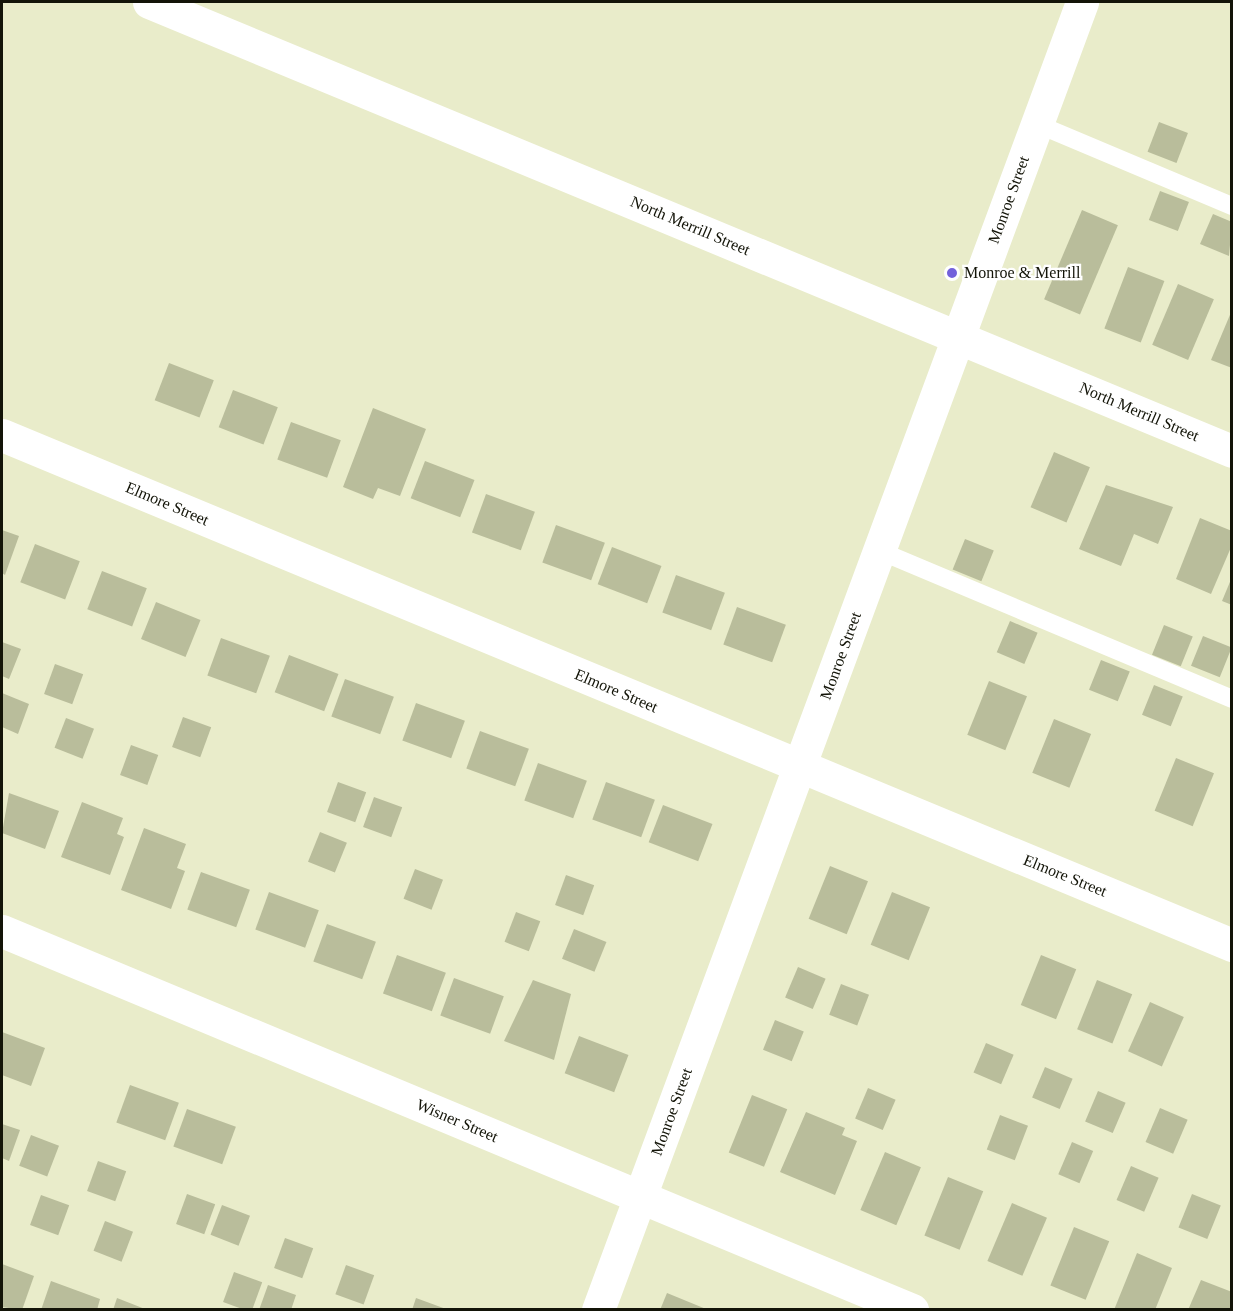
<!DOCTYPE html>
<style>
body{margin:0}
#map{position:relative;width:1233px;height:1311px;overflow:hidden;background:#e9ecca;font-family:"Times New Roman",serif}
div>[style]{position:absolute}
.building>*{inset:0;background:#b9bd9b;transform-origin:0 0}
.service>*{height:18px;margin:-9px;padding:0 9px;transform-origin:9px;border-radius:9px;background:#fff}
.minor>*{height:33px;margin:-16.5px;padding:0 16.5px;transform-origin:16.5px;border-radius:16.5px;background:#fff}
.dots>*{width:16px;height:16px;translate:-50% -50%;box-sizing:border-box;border:3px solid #fff;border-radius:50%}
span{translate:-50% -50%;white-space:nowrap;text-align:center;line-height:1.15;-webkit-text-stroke:4.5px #fff;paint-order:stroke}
.street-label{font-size:16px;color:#131408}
.poi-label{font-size:16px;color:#131408}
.left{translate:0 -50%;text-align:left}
.frame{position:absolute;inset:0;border:3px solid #131408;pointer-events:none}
</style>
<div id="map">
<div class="building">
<div style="left:1159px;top:122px;width:31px;height:32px;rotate:21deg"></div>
<div style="left:1160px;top:191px;width:31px;height:31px;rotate:21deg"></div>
<div style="left:1082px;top:210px;width:39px;height:97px;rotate:23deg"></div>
<div style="clip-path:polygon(1213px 214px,1232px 222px,1229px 256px,1200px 244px)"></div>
<div style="left:1128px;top:267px;width:39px;height:66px;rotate:21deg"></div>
<div style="left:1178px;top:284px;width:39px;height:66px;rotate:23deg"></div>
<div style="clip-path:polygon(1232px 310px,1232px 368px,1211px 360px)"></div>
<div style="left:169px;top:363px;width:48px;height:40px;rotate:21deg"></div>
<div style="left:233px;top:390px;width:48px;height:40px;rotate:21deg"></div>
<div style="clip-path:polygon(373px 408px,426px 429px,400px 496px,378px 488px,373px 499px,343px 487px)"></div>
<div style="left:291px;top:422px;width:53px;height:40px;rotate:20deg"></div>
<div style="left:1054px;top:452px;width:39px;height:60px;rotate:23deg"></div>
<div style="left:425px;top:461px;width:53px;height:40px;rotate:21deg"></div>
<div style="clip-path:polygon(1106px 485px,1173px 507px,1158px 544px,1134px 534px,1121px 566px,1079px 549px)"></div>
<div style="left:486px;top:494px;width:52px;height:41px;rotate:20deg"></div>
<div style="clip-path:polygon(1200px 518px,1232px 531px,1232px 545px,1211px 594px,1176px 579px)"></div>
<div style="left:556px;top:525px;width:52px;height:40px;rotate:20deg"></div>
<div style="clip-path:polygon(2px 530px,19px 536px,5px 575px,2px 573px)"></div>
<div style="left:965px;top:539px;width:31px;height:33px;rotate:22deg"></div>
<div style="left:35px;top:544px;width:48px;height:41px;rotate:21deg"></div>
<div style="left:612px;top:547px;width:53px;height:40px;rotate:21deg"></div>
<div style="left:102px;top:571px;width:48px;height:41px;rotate:21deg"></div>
<div style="left:676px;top:575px;width:52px;height:40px;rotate:20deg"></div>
<div style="clip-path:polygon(1232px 577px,1232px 605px,1222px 601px)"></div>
<div style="left:156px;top:602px;width:48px;height:40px;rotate:22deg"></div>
<div style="left:737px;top:607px;width:52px;height:40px;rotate:20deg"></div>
<div style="left:1010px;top:621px;width:30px;height:34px;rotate:23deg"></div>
<div style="left:1164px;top:625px;width:31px;height:32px;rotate:22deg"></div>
<div style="left:1203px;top:636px;width:31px;height:32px;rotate:22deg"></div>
<div style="left:221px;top:638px;width:52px;height:40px;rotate:20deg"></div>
<div style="clip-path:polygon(2px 642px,21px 649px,9px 679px,2px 676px)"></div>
<div style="left:289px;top:655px;width:53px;height:40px;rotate:21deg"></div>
<div style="left:1101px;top:660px;width:31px;height:32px;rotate:22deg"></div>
<div style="left:55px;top:664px;width:30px;height:32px;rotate:20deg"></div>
<div style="left:345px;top:679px;width:52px;height:40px;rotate:20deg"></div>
<div style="left:989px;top:681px;width:41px;height:58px;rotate:22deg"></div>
<div style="left:1154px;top:685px;width:31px;height:32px;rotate:22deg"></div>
<div style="clip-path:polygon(2px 693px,29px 704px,18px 734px,2px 727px)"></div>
<div style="left:416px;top:703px;width:52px;height:40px;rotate:20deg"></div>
<div style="left:183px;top:717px;width:30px;height:32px;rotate:20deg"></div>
<div style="left:66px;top:718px;width:30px;height:32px;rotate:21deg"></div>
<div style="left:1054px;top:719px;width:40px;height:58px;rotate:22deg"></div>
<div style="left:480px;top:731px;width:52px;height:40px;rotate:20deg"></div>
<div style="left:131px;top:745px;width:29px;height:32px;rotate:20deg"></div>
<div style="left:1176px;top:758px;width:41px;height:57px;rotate:22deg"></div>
<div style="left:538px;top:763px;width:52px;height:40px;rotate:20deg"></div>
<div style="left:338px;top:782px;width:30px;height:32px;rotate:20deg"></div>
<div style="left:606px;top:782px;width:52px;height:40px;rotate:20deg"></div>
<div style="clip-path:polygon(9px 793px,59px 811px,45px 849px,2px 833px)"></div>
<div style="left:374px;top:797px;width:30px;height:32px;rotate:20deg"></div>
<div style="clip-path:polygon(82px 802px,123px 818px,117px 834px,124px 837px,110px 875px,61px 857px)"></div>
<div style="left:663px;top:805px;width:53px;height:40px;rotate:21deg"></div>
<div style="clip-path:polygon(144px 828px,186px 844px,177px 868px,185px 871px,171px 909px,121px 890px)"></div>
<div style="left:320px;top:832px;width:29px;height:32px;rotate:22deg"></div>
<div style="left:830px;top:866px;width:41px;height:57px;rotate:22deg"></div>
<div style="left:415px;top:869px;width:30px;height:32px;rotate:21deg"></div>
<div style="left:201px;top:872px;width:52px;height:40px;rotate:20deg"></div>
<div style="left:566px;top:875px;width:30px;height:32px;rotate:20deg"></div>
<div style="left:269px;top:892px;width:53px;height:40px;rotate:20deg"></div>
<div style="left:892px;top:892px;width:41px;height:57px;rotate:22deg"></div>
<div style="left:516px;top:912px;width:26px;height:32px;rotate:21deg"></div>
<div style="left:327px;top:924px;width:52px;height:40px;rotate:20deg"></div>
<div style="left:574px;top:929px;width:35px;height:32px;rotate:22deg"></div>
<div style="left:397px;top:955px;width:52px;height:41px;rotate:20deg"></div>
<div style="left:1041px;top:955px;width:38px;height:54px;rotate:22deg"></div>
<div style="left:798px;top:967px;width:30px;height:33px;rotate:23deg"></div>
<div style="left:454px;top:978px;width:53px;height:40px;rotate:20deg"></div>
<div style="clip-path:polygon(533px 980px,571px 994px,554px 1060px,504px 1041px)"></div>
<div style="left:1097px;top:980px;width:38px;height:53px;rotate:22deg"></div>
<div style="left:841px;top:984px;width:30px;height:33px;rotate:21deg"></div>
<div style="left:1150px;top:1002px;width:37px;height:54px;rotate:24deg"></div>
<div style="left:775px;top:1020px;width:31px;height:32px;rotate:22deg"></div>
<div style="clip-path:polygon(2px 1032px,45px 1048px,31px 1086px,2px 1075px)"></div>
<div style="left:579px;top:1036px;width:53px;height:40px;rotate:21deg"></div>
<div style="left:986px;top:1043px;width:30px;height:32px;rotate:23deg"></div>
<div style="left:1045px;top:1067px;width:30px;height:33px;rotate:23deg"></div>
<div style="left:130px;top:1085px;width:52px;height:40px;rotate:20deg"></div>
<div style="left:868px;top:1088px;width:30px;height:33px;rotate:23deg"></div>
<div style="left:1098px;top:1091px;width:30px;height:33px;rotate:23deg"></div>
<div style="left:752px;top:1095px;width:38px;height:62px;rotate:22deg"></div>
<div style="left:1160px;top:1108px;width:30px;height:37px;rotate:23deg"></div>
<div style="left:187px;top:1109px;width:52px;height:40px;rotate:20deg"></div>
<div style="clip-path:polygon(806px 1112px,845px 1128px,842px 1135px,857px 1141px,835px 1195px,780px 1172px)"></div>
<div style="left:1000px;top:1115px;width:30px;height:37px;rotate:21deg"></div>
<div style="clip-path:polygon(2px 1124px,20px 1130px,9px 1161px,2px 1158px)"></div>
<div style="left:31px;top:1135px;width:30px;height:33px;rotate:21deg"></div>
<div style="left:1072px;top:1142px;width:23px;height:35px;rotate:23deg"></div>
<div style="left:885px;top:1152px;width:39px;height:63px;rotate:23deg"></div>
<div style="left:98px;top:1161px;width:30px;height:32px;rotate:20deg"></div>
<div style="left:1131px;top:1166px;width:30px;height:37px;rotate:23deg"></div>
<div style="left:948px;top:1177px;width:38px;height:63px;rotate:22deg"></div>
<div style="left:187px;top:1194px;width:30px;height:32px;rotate:20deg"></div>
<div style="left:1192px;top:1194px;width:31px;height:36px;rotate:22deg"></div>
<div style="left:41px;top:1195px;width:30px;height:32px;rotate:20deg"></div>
<div style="left:1012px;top:1203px;width:38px;height:63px;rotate:23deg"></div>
<div style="left:222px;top:1205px;width:30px;height:32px;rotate:21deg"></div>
<div style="left:105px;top:1221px;width:30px;height:32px;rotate:21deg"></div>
<div style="left:1074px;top:1227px;width:38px;height:63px;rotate:22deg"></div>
<div style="left:285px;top:1238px;width:30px;height:32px;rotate:20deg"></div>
<div style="clip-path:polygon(1137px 1253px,1172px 1268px,1155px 1310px,1114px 1310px)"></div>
<div style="clip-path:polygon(2px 1264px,34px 1276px,22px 1310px,2px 1307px)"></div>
<div style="left:346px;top:1265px;width:30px;height:31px;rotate:20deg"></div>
<div style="left:234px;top:1272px;width:30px;height:32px;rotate:20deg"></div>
<div style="clip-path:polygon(1201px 1280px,1232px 1292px,1230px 1310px,1188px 1310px)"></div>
<div style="clip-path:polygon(51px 1281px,100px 1299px,97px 1310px,41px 1310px)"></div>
<div style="clip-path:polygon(268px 1285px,296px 1295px,291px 1310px,259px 1310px)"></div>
<div style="clip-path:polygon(667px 1293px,706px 1309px,706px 1310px,660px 1310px)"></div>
<div style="clip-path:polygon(117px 1298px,145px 1309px,145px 1310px,113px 1310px)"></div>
<div style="clip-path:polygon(416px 1298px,446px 1309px,446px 1310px,412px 1310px)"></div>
</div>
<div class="service">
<div style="left:1037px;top:124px;width:212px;rotate:22.8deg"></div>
<div style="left:880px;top:551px;width:382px;rotate:22.8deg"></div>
</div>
<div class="minor">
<div style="left:149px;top:2px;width:1172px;rotate:22.52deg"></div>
<div style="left:2px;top:435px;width:1332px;rotate:22.52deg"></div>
<div style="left:2px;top:931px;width:986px;rotate:22.61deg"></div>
<div style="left:598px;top:1310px;width:1395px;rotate:-69.69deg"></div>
</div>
<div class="dots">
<div style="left:952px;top:273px;background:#7361db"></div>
</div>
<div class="street-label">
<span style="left:1009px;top:200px;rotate:-70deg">Monroe Street</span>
<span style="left:690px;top:226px;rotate:23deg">North Merrill Street</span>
<span style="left:1139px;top:412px;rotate:23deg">North Merrill Street</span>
<span style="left:167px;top:504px;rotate:23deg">Elmore Street</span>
<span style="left:841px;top:656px;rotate:-70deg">Monroe Street</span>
<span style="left:616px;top:691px;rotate:23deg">Elmore Street</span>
<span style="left:1065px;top:876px;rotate:22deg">Elmore Street</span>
<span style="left:672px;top:1112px;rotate:-70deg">Monroe Street</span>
<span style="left:457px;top:1121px;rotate:23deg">Wisner Street</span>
</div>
<div class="poi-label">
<span class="left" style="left:964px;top:273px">Monroe &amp; Merrill</span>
</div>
<div class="frame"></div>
</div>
